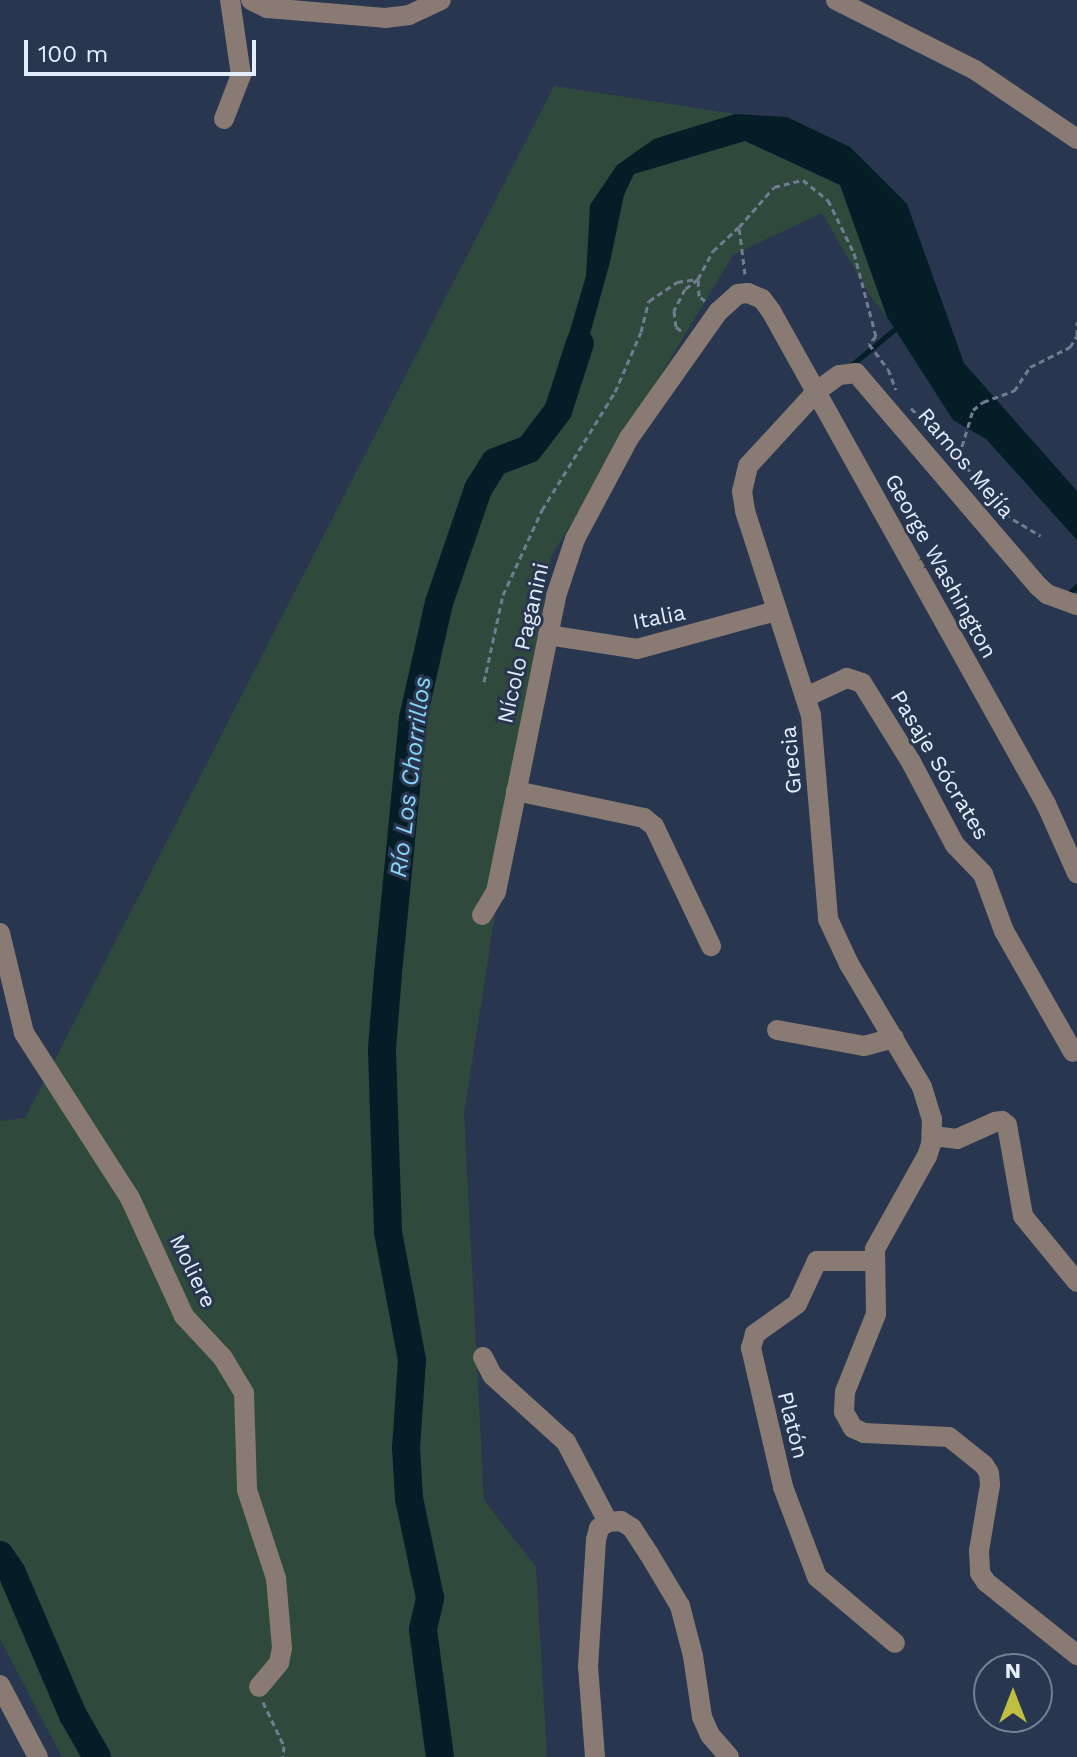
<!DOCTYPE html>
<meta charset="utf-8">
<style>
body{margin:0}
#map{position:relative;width:1077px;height:1757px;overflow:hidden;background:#28374f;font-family:"Work Sans",sans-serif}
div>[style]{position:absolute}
.green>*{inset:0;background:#2f4a3d}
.water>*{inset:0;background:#051d27}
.stream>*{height:5px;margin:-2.5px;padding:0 2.5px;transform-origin:2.5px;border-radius:2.5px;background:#051d27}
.river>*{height:28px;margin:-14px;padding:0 14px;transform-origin:14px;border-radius:14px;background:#051d27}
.path>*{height:3px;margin-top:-1.5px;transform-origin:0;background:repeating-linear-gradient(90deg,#6f7c91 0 6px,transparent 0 10px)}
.minor>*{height:20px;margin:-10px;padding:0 10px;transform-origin:10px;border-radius:10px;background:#8a7a74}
span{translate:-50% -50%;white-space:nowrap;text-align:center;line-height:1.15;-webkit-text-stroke:6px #28374f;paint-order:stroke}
.street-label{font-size:22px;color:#e4edfd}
.water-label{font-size:24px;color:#88d5f7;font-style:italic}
.north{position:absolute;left:973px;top:1653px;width:80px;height:80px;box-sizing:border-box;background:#28374f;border:2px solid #738095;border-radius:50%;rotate:0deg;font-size:22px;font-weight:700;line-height:32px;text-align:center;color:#e4edfd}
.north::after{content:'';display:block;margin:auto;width:28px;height:36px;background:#c0be41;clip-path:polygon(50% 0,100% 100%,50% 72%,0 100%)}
.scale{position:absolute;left:24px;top:40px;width:232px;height:36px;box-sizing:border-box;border:4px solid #e4edfd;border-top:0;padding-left:10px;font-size:24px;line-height:28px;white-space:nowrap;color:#e4edfd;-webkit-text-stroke:6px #28374f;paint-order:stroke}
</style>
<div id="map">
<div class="green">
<div style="clip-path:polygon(554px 86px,735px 114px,745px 141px,840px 185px,887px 317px,871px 297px,822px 213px,733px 255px,551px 557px,464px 1113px,484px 1500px,536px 1567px,547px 1757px,62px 1757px,0 1639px,0 1121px,25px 1118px)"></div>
</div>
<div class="water">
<div style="clip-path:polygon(735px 114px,787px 117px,850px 147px,907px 204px,964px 363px,1077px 491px,1077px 540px,986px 439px,953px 420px,887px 317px,840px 185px,745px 141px,634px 174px,624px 195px,610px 262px,577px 381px,557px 374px,586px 276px,590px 205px,617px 165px,654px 139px)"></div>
</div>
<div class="stream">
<div style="left:849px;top:367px;width:60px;rotate:-39.6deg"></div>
<div style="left:1065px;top:597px;width:16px;rotate:-43deg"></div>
</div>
<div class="river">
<div style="left:0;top:1555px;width:22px;rotate:56deg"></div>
<div style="left:12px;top:1573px;width:155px;rotate:66.8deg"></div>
<div style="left:73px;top:1715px;width:48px;rotate:60.3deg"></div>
<div style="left:440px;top:1757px;width:129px;rotate:-97.6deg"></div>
<div style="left:423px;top:1629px;width:32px;rotate:-77deg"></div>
<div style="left:430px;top:1598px;width:102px;rotate:-101.9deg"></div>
<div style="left:409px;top:1498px;width:50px;rotate:-93.4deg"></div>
<div style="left:406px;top:1448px;width:88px;rotate:-86.1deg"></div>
<div style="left:412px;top:1360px;width:130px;rotate:-100.6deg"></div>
<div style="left:388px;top:1232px;width:183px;rotate:-91.9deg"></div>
<div style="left:382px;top:1049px;width:76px;rotate:-85.5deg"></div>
<div style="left:388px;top:973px;width:256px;rotate:-84.4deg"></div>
<div style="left:413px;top:718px;width:118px;rotate:-77.3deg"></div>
<div style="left:439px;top:603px;width:120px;rotate:-71.1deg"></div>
<div style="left:478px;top:489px;width:32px;rotate:-58deg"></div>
<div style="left:495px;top:462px;width:36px;rotate:-21deg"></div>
<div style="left:529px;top:449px;width:48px;rotate:-52.7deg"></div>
<div style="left:558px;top:411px;width:71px;rotate:-72.1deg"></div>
</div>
<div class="path">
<div style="left:745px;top:274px;width:47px;rotate:-97.3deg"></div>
<div style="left:739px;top:227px;width:53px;rotate:-48.8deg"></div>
<div style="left:774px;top:187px;width:30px;rotate:-14deg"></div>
<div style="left:803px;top:180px;width:32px;rotate:39deg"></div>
<div style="left:828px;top:200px;width:59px;rotate:63.9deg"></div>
<div style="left:854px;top:253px;width:86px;rotate:75.2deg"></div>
<div style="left:876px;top:336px;width:11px;rotate:131deg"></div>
<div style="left:869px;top:344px;width:31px;rotate:53deg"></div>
<div style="left:888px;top:369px;width:22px;rotate:69deg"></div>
<div style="left:705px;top:301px;width:8px;rotate:-140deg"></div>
<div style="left:699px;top:296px;width:17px;rotate:-93deg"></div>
<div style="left:698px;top:279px;width:32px;rotate:-62deg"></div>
<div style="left:713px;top:251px;width:35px;rotate:-43deg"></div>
<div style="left:911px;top:408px;width:119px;rotate:47deg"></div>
<div style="left:992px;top:495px;width:9px;rotate:90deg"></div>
<div style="left:953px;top:461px;width:8px;rotate:-40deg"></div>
<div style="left:959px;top:456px;width:48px;rotate:-73.1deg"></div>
<div style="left:973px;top:410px;width:13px;rotate:-39deg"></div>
<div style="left:983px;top:402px;width:33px;rotate:-20deg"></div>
<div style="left:1014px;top:391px;width:29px;rotate:-56deg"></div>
<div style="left:1030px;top:367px;width:45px;rotate:-26.6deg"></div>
<div style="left:1070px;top:347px;width:13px;rotate:-58deg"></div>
<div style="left:1077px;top:336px;width:14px;rotate:-90deg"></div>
<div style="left:996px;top:509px;width:52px;rotate:31deg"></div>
<div style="left:484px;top:682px;width:89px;rotate:-77.7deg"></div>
<div style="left:503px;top:595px;width:94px;rotate:-65.4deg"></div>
<div style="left:542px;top:510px;width:139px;rotate:-58.3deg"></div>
<div style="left:615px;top:392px;width:65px;rotate:-66.6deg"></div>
<div style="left:641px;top:332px;width:32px;rotate:-76deg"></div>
<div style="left:649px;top:301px;width:34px;rotate:-34deg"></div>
<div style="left:677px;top:282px;width:21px;rotate:-8deg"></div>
<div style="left:698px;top:279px;width:16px;rotate:142deg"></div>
<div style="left:685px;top:289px;width:25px;rotate:117deg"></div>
<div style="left:674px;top:311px;width:16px;rotate:83deg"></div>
<div style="left:676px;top:327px;width:9px;rotate:36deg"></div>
<div style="left:263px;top:1702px;width:49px;rotate:64.5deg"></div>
<div style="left:284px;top:1746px;width:11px;rotate:95deg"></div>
</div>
<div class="minor">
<div style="left:251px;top:0;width:18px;rotate:27deg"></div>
<div style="left:267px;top:8px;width:118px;rotate:4.8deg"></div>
<div style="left:385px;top:18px;width:24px;rotate:-7deg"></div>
<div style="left:409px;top:15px;width:35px;rotate:-25deg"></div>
<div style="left:836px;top:0;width:156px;rotate:26.7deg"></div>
<div style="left:975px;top:70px;width:123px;rotate:34.1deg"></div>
<div style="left:224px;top:119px;width:47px;rotate:-68.9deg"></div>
<div style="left:241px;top:75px;width:76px;rotate:-98.3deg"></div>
<div style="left:1077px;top:605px;width:32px;rotate:-160deg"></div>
<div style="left:1047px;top:594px;width:12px;rotate:-138deg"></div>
<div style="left:1038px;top:586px;width:280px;rotate:-130.5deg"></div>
<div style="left:856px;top:373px;width:17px;rotate:173deg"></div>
<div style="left:839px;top:375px;width:29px;rotate:144deg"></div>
<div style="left:816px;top:392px;width:100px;rotate:132.6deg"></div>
<div style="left:748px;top:466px;width:26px;rotate:103deg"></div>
<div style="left:742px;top:491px;width:20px;rotate:81deg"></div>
<div style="left:745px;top:511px;width:214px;rotate:72.1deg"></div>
<div style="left:811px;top:715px;width:205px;rotate:85.2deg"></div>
<div style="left:828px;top:919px;width:50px;rotate:65deg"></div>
<div style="left:849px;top:964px;width:143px;rotate:59.3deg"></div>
<div style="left:922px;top:1087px;width:34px;rotate:73deg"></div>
<div style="left:932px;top:1119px;width:25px;rotate:92deg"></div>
<div style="left:931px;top:1144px;width:13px;rotate:108deg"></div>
<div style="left:927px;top:1156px;width:107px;rotate:119.2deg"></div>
<div style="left:875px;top:1249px;width:65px;rotate:89.1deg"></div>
<div style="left:876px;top:1314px;width:84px;rotate:111.7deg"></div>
<div style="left:845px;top:1392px;width:20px;rotate:93deg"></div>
<div style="left:844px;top:1412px;width:18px;rotate:61deg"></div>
<div style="left:853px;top:1428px;width:12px;rotate:24deg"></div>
<div style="left:864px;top:1433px;width:85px;rotate:2.7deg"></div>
<div style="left:949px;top:1437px;width:45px;rotate:38.7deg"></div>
<div style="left:984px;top:1465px;width:9px;rotate:58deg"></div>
<div style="left:989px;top:1473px;width:12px;rotate:85deg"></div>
<div style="left:990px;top:1485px;width:67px;rotate:99.5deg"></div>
<div style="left:979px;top:1551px;width:22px;rotate:87deg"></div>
<div style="left:980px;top:1573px;width:11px;rotate:56deg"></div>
<div style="left:986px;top:1582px;width:117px;rotate:38.7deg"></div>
<div style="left:548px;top:635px;width:90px;rotate:8.9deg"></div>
<div style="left:637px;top:649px;width:144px;rotate:-15.3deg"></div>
<div style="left:806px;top:697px;width:45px;rotate:-24.9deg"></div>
<div style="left:847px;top:678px;width:16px;rotate:18deg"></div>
<div style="left:862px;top:683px;width:93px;rotate:58.2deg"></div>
<div style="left:911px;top:762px;width:94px;rotate:62.1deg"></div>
<div style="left:955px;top:845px;width:40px;rotate:46deg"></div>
<div style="left:983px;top:874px;width:61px;rotate:69.8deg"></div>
<div style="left:1004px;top:931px;width:139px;rotate:60.3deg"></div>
<div style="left:516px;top:791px;width:131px;rotate:11.9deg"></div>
<div style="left:644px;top:818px;width:13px;rotate:39deg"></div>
<div style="left:654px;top:826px;width:133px;rotate:64.6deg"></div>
<div style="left:482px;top:915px;width:27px;rotate:-59deg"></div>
<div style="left:496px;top:892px;width:302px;rotate:-78.5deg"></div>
<div style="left:556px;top:596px;width:60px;rotate:-71.6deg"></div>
<div style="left:575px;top:539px;width:115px;rotate:-61.9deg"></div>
<div style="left:629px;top:438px;width:154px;rotate:-54.8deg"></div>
<div style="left:718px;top:312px;width:27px;rotate:-42deg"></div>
<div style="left:738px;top:294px;width:10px;rotate:-6deg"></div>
<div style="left:748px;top:293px;width:15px;rotate:23deg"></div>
<div style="left:762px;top:299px;width:15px;rotate:53deg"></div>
<div style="left:771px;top:311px;width:565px;rotate:60.85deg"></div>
<div style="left:1046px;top:804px;width:76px;rotate:65.8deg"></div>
<div style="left:0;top:933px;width:103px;rotate:76.5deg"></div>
<div style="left:24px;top:1033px;width:196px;rotate:57.3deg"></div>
<div style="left:130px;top:1198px;width:130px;rotate:65.4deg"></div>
<div style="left:184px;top:1316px;width:57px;rotate:47.1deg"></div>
<div style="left:223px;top:1358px;width:41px;rotate:59deg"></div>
<div style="left:244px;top:1393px;width:97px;rotate:88.2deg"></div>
<div style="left:247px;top:1490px;width:93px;rotate:71.8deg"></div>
<div style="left:276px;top:1578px;width:70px;rotate:85.1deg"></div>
<div style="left:282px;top:1648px;width:15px;rotate:101deg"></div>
<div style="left:279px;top:1663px;width:31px;rotate:130deg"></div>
<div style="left:777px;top:1030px;width:88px;rotate:10.4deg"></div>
<div style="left:864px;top:1046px;width:31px;rotate:-15deg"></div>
<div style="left:933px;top:1136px;width:24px;rotate:7deg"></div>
<div style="left:957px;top:1139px;width:42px;rotate:-24.1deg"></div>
<div style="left:995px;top:1122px;width:7px;rotate:-8deg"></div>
<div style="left:1002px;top:1121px;width:6px;rotate:39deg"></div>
<div style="left:1007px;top:1125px;width:92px;rotate:80deg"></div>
<div style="left:1023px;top:1216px;width:85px;rotate:50.7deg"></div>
<div style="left:873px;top:1261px;width:56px;rotate:180deg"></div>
<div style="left:817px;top:1261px;width:47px;rotate:114.9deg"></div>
<div style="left:797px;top:1304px;width:52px;rotate:144.5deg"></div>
<div style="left:755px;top:1334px;width:15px;rotate:106deg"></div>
<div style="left:751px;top:1348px;width:143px;rotate:77deg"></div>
<div style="left:783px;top:1487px;width:96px;rotate:69.3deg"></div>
<div style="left:817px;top:1577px;width:102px;rotate:40.2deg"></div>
<div style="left:483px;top:1357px;width:20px;rotate:63deg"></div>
<div style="left:492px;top:1375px;width:100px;rotate:42.2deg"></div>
<div style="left:566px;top:1442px;width:90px;rotate:62.3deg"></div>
<div style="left:0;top:1685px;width:81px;rotate:62.2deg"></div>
<div style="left:595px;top:1757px;width:90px;rotate:-94.4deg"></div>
<div style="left:588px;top:1667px;width:127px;rotate:-86.4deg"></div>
<div style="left:596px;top:1540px;width:12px;rotate:-76deg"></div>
<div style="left:599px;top:1528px;width:11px;rotate:-34deg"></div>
<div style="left:608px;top:1522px;width:13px;rotate:-4deg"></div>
<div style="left:621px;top:1521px;width:13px;rotate:32deg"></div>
<div style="left:632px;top:1528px;width:31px;rotate:57deg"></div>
<div style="left:649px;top:1554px;width:61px;rotate:59.2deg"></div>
<div style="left:680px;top:1606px;width:52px;rotate:75.4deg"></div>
<div style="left:693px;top:1656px;width:62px;rotate:81.6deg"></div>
<div style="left:702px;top:1717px;width:20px;rotate:66deg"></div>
<div style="left:710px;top:1735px;width:29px;rotate:49deg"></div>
</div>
<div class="street-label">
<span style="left:966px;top:463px;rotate:50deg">Ramos Mejía</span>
<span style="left:941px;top:566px;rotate:61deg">George Washington</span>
<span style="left:659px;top:617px;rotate:-11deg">Italia</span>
<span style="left:523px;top:643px;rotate:-77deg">Nícolo Paganini</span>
<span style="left:791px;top:760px;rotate:-95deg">Grecia</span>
<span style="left:940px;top:765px;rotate:59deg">Pasaje Sócrates</span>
<span style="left:193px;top:1271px;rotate:64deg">Moliere</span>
<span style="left:793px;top:1425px;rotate:76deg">Platón</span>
</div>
<div class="water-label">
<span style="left:411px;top:777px;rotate:-83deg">Río Los Chorrillos</span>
</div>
<div class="north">N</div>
<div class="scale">100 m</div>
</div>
